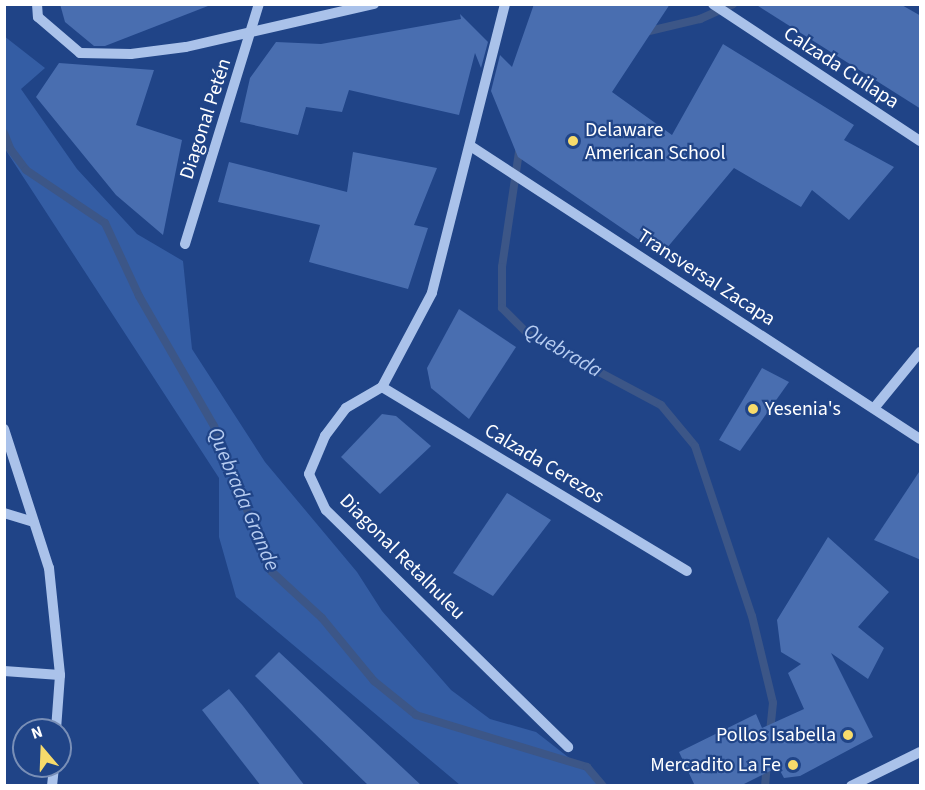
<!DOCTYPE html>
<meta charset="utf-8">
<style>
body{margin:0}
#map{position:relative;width:925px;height:790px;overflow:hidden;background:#204487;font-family:"Source Sans 3",sans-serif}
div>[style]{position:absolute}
.green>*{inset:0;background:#345da4}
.stream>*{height:8px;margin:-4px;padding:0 4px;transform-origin:4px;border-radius:4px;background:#3c5687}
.building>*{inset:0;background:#496eb0}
.minor>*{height:10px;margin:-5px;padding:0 5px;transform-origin:5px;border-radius:5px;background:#aac2ea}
.dots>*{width:16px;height:16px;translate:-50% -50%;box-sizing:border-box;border:3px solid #204487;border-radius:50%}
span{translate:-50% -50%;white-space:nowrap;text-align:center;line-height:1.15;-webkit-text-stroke:4.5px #204487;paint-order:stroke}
.street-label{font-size:20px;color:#fff}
.poi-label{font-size:20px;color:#fff}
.left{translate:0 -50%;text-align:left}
.right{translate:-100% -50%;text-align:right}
.water-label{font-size:21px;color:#b6ccf1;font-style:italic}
.frame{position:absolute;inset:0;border:6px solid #fff;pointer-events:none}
.north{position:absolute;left:12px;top:718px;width:60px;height:60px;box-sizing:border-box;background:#204487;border:2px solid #798fb7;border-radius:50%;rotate:341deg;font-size:16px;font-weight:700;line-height:24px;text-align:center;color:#fff}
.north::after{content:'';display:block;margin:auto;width:21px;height:27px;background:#f7db6b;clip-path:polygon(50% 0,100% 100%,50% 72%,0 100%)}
</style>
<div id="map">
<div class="green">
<div style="clip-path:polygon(4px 36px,45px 68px,21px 89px,77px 169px,137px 234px,183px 261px,192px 349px,265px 462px,357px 572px,382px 611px,451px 690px,490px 719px,536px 732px,604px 785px,460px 785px,236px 597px,219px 537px,219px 478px,5px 149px)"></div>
</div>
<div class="stream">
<div style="left:645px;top:32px;width:57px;rotate:-13.3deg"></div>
<div style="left:700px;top:19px;width:36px;rotate:-24deg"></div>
<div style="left:4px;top:133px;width:18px;rotate:68deg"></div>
<div style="left:11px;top:150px;width:25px;rotate:53deg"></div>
<div style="left:26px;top:170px;width:95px;rotate:33.9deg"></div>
<div style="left:105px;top:223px;width:81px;rotate:65deg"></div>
<div style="left:139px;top:296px;width:150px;rotate:60deg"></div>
<div style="left:214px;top:426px;width:156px;rotate:68.5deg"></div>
<div style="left:271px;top:571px;width:69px;rotate:42.7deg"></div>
<div style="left:322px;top:618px;width:82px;rotate:50.5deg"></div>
<div style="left:374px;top:681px;width:54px;rotate:39deg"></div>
<div style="left:416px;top:715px;width:179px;rotate:16.9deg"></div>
<div style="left:587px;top:767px;width:25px;rotate:50deg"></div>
<div style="left:520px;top:145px;width:123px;rotate:98.4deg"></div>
<div style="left:502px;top:267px;width:41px;rotate:90deg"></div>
<div style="left:502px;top:308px;width:37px;rotate:45deg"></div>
<div style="left:528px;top:334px;width:151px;rotate:28.1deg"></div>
<div style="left:661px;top:405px;width:53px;rotate:50.3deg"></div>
<div style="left:695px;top:446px;width:179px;rotate:71.5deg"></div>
<div style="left:752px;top:616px;width:89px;rotate:76.4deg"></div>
<div style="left:773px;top:703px;width:30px;rotate:96deg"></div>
<div style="left:765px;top:786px;width:22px;rotate:-85deg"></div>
</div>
<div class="building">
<div style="clip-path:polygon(60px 4px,208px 4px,208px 6px,105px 46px,94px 46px,65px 22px)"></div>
<div style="clip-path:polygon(534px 4px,670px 4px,612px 92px,672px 135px,723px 44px,854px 125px,844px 140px,894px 167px,849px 220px,812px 190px,801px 207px,734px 168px,661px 255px,518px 157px,491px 91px,500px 55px,512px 67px)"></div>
<div style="clip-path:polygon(755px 4px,900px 4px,921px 16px,921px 109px)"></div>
<div style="clip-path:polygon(460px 14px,488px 42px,481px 68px,475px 53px,459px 115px,349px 90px,342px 112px,306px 107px,298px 135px,240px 122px,250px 78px,276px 42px,321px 44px,461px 19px)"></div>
<div style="clip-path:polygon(59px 63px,154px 70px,136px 125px,182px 140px,163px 235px,116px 195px,36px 97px)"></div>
<div style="clip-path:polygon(353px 152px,437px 168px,414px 225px,428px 228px,408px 289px,309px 262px,320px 225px,218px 202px,229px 162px,347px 192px)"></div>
<div style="clip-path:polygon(459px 309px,516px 347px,469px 419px,431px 388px,427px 368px)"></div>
<div style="clip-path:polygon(762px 368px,789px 382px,740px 451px,719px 440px)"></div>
<div style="clip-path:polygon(382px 414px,396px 416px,431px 446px,380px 494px,341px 457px)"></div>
<div style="clip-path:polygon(921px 469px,921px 560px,874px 540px)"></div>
<div style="clip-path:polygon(507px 493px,551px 520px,493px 596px,453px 573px)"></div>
<div style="clip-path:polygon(828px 537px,889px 592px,858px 627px,884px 648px,868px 679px,831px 653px,873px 737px,800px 776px,784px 778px,778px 767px,740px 786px,695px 786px,679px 752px,756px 714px,762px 728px,804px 709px,788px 673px,801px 664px,781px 652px,777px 620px)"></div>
<div style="clip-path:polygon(279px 652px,422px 786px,369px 786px,255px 676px)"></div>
<div style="clip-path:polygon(229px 689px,243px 706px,305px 786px,261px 786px,202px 710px)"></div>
</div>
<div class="minor">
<div style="left:37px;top:4px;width:13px;rotate:86deg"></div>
<div style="left:38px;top:17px;width:55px;rotate:40.6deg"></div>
<div style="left:80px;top:53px;width:51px;rotate:1.1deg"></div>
<div style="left:131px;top:54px;width:55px;rotate:-7.3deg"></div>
<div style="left:186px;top:47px;width:193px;rotate:-12.9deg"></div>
<div style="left:505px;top:4px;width:298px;rotate:104.2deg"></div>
<div style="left:432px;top:293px;width:106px;rotate:118deg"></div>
<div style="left:382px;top:387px;width:42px;rotate:149.7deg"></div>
<div style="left:346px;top:408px;width:35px;rotate:127deg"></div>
<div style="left:325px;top:436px;width:41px;rotate:112.8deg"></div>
<div style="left:309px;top:474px;width:40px;rotate:65deg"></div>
<div style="left:326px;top:510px;width:339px;rotate:44.4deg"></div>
<div style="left:713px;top:4px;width:248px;rotate:33.5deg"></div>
<div style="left:472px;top:147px;width:535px;rotate:33.1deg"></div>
<div style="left:185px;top:244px;width:251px;rotate:-72.9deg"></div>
<div style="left:382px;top:387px;width:356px;rotate:31.1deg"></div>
<div style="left:875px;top:407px;width:71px;rotate:-50.7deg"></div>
<div style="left:4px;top:429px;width:146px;rotate:72.1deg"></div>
<div style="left:49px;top:568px;width:108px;rotate:84.1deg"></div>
<div style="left:60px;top:675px;width:55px;rotate:94.2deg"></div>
<div style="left:4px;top:513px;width:31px;rotate:17deg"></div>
<div style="left:4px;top:671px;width:56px;rotate:4.1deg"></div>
<div style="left:52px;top:786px;width:20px;rotate:-84deg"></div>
<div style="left:851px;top:786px;width:77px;rotate:-26.2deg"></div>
</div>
<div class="dots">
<div style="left:573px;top:141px;background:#f7db6b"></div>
<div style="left:753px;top:409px;background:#f7db6b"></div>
<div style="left:848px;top:735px;background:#f7db6b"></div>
<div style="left:793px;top:765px;background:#f7db6b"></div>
</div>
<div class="street-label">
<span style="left:841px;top:68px;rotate:33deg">Calzada Cuilapa</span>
<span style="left:206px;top:119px;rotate:-72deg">Diagonal Petén</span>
<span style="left:706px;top:278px;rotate:33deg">Transversal Zacapa</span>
<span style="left:544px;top:464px;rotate:31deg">Calzada Cerezos</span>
<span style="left:402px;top:557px;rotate:45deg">Diagonal Retalhuleu</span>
</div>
<div class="poi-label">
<span class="left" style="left:585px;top:142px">Delaware<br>American School</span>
<span class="left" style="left:765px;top:409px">Yesenia's</span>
<span class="right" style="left:836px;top:735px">Pollos Isabella</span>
<span class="right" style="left:781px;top:765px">Mercadito La Fe</span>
</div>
<div class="water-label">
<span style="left:563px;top:350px;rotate:30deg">Quebrada</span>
<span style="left:244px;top:499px;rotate:67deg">Quebrada Grande</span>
</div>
<div class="frame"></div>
<div class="north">N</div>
</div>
